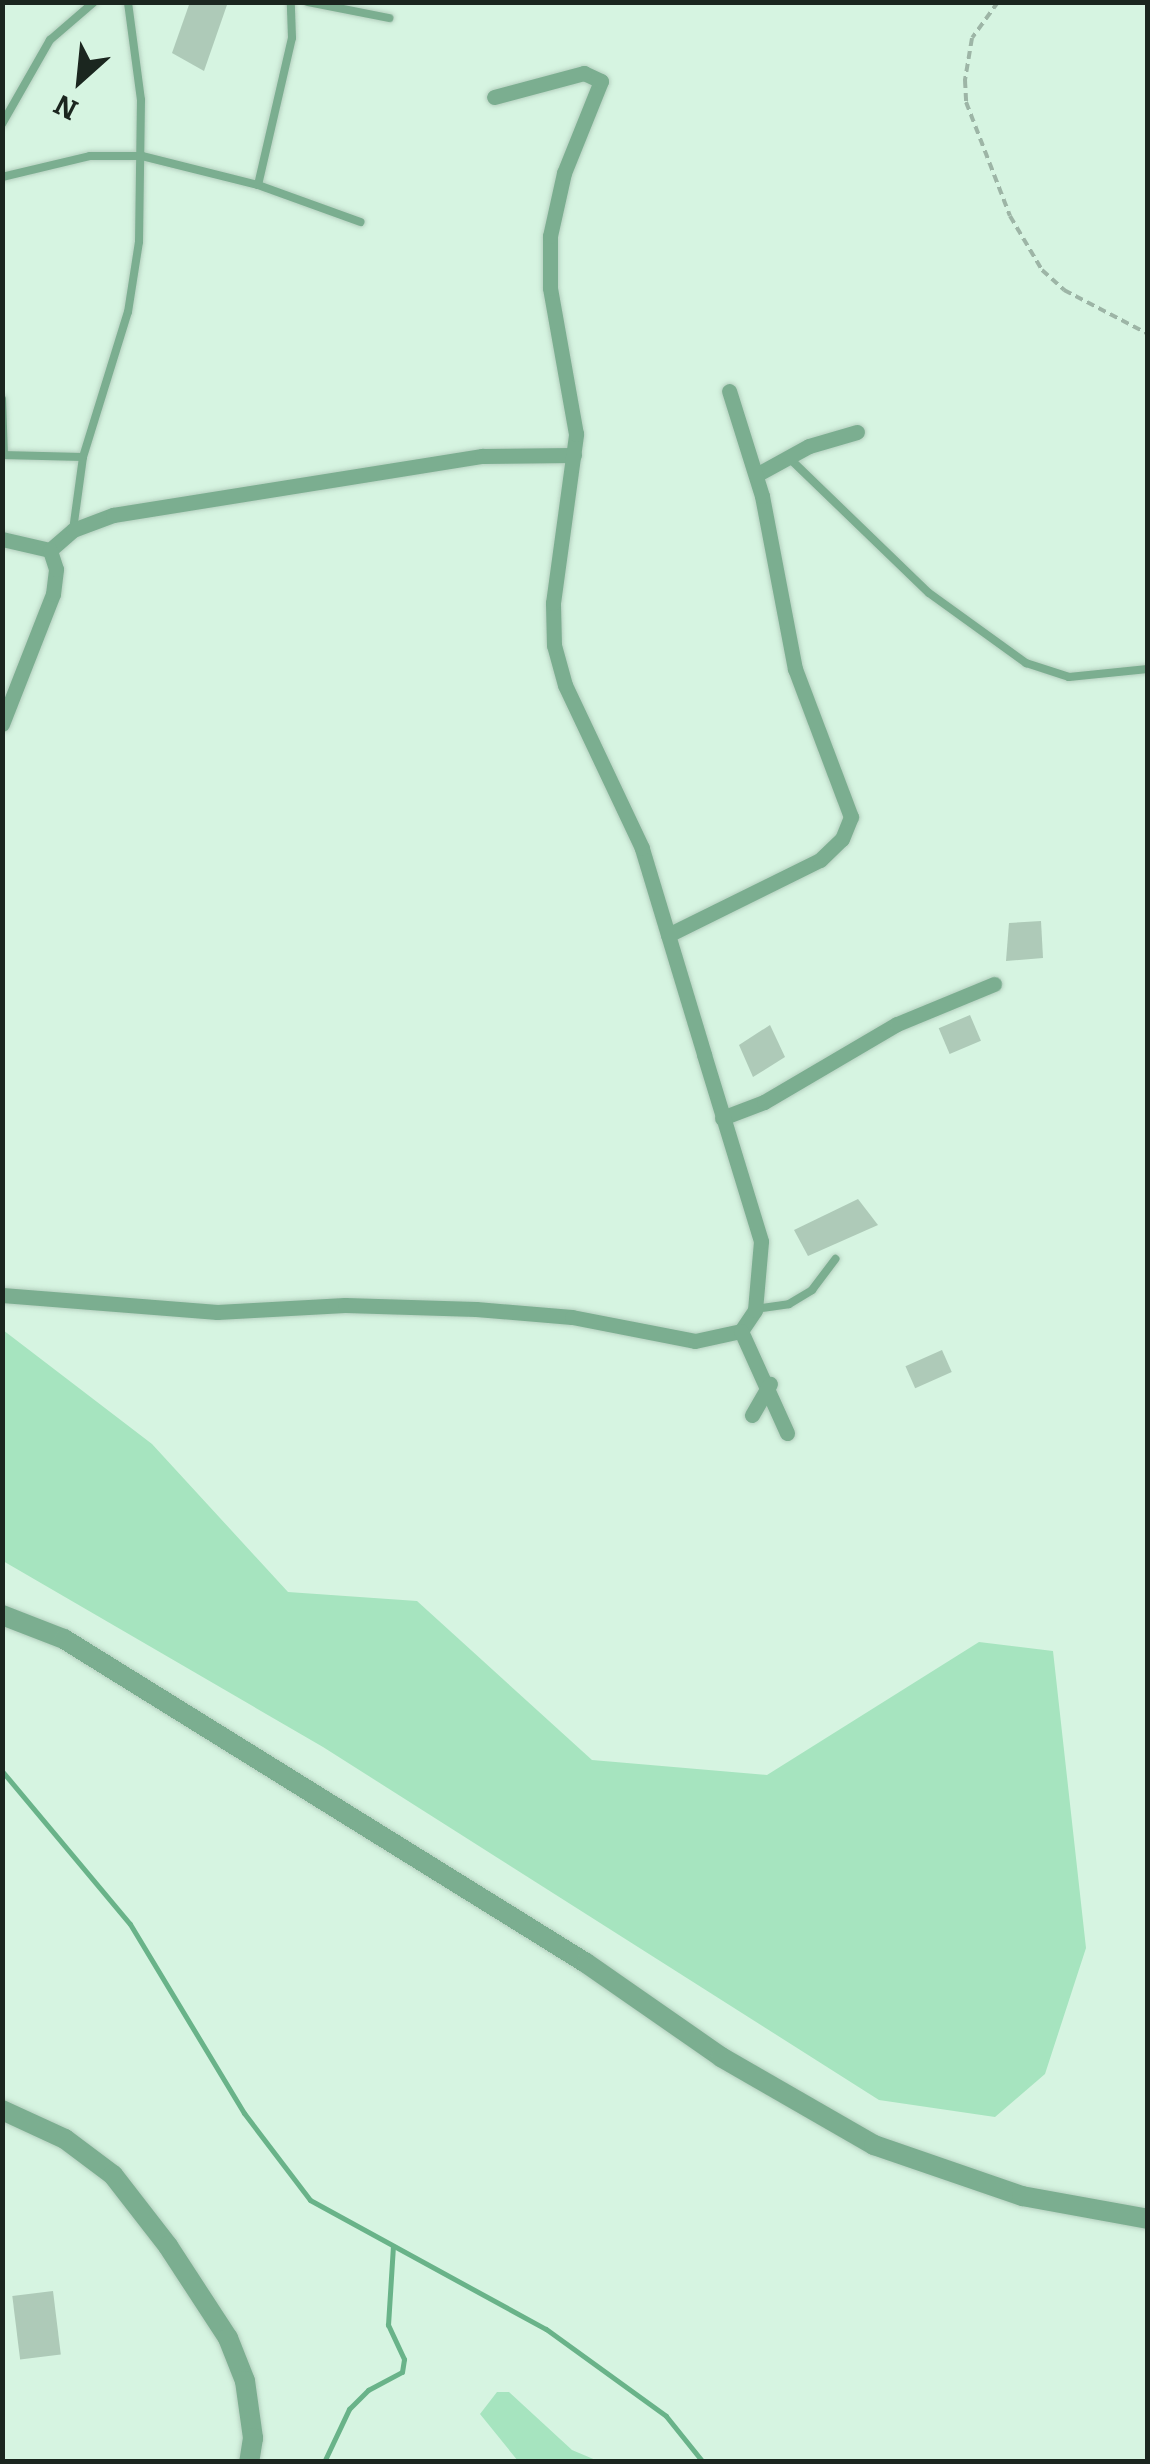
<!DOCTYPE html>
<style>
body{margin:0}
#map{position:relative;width:1150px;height:2464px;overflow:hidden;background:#d6f4e1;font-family:Bitter,serif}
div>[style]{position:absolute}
.green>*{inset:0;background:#a6e4bf}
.stream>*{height:5px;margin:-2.5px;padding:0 2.5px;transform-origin:2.5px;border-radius:2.5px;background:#69b389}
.building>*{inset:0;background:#aecab8;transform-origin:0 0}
.path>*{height:4px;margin-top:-2px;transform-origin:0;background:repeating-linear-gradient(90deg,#9db5a6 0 8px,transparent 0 13px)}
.roads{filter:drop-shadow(0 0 2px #b4cfbe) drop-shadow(0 0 2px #b4cfbe)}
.service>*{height:8px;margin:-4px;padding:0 4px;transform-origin:4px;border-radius:4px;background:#7bae90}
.minor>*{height:15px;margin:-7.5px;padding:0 7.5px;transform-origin:7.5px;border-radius:7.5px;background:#7bae90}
.tertiary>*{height:20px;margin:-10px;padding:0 10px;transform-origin:10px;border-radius:10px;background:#7bae90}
span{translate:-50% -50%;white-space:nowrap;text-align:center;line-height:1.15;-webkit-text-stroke:10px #d6f4e1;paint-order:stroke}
.frame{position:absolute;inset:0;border:5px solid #1b261f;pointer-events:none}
.north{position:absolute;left:30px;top:30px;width:100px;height:100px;-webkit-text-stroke:8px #d6f4e1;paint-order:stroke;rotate:207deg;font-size:28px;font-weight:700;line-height:40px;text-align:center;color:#1b261f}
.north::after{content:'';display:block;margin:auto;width:35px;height:45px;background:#1b261f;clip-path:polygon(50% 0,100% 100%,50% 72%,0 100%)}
</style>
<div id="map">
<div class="green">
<div style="clip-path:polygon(3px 1330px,152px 1444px,288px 1592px,417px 1601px,592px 1760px,767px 1775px,979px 1642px,1053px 1651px,1086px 1948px,1045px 2074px,995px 2117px,879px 2100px,323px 1747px,3px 1561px)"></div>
<div style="clip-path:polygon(497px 2392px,509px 2392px,572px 2450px,598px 2461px,518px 2461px,480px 2414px)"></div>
</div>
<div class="stream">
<div style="left:2px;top:1771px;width:199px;rotate:50.1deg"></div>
<div style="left:130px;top:1924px;width:221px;rotate:58.9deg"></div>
<div style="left:244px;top:2113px;width:109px;rotate:52.8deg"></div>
<div style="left:310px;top:2200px;width:269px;rotate:28.7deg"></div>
<div style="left:546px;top:2329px;width:148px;rotate:35.9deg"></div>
<div style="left:666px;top:2416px;width:59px;rotate:51.2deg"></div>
<div style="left:324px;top:2462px;width:59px;rotate:-64.7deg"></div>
<div style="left:349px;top:2409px;width:27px;rotate:-45deg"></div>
<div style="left:368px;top:2390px;width:38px;rotate:-28deg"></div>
<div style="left:402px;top:2372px;width:13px;rotate:-81deg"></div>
<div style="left:404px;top:2359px;width:38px;rotate:-115deg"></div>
<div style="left:388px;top:2325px;width:79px;rotate:-86.4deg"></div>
</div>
<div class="building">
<div style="clip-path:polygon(190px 2px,228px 2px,204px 71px,172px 53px)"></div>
<div style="clip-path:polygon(1041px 921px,1043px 958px,1006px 961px,1009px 923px)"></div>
<div style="left:970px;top:1015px;width:28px;height:34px;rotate:67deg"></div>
<div style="clip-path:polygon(770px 1025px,785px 1057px,753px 1077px,739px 1045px)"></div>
<div style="clip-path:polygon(858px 1199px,878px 1225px,808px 1256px,794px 1230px)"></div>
<div style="left:942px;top:1350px;width:24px;height:40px;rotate:66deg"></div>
<div style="left:53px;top:2291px;width:64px;height:41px;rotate:83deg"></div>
</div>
<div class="path">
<div style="left:998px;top:2px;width:44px;rotate:125.8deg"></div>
<div style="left:972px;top:38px;width:43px;rotate:99.5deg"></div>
<div style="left:965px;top:80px;width:22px;rotate:87deg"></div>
<div style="left:966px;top:102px;width:122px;rotate:68.9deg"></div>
<div style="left:1010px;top:216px;width:63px;rotate:59.3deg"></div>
<div style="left:1042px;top:270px;width:30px;rotate:42deg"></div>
<div style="left:1064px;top:290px;width:95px;rotate:27.6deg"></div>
</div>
<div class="roads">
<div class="service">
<div style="left:308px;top:2px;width:83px;rotate:11.2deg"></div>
<div style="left:2px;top:124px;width:97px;rotate:-60.3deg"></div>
<div style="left:50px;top:40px;width:58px;rotate:-40.8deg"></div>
<div style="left:2px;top:177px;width:90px;rotate:-13.4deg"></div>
<div style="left:90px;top:156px;width:52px"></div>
<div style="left:142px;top:156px;width:120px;rotate:14deg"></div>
<div style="left:258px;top:185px;width:109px;rotate:19.9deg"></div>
<div style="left:258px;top:185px;width:151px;rotate:-77deg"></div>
<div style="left:292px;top:38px;width:36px;rotate:-92deg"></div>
<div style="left:2px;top:399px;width:56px;rotate:88deg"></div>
<div style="left:2px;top:455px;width:81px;rotate:1.4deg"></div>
<div style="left:787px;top:456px;width:197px;rotate:44deg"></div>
<div style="left:929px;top:593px;width:120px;rotate:35.8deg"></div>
<div style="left:1026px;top:663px;width:45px;rotate:18deg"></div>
<div style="left:1069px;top:677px;width:79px;rotate:-5.8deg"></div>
<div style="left:73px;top:530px;width:74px;rotate:-82.2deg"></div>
<div style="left:83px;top:457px;width:152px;rotate:-72.8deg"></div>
<div style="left:128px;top:312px;width:71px;rotate:-81.1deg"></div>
<div style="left:139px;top:242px;width:142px;rotate:-89.2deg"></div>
<div style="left:141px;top:100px;width:99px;rotate:-97.6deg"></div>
<div style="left:755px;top:1309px;width:34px;rotate:-8deg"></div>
<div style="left:789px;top:1304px;width:27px;rotate:-31deg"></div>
<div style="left:812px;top:1290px;width:39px;rotate:-53deg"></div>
</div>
<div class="minor">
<div style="left:756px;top:475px;width:60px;rotate:-28.7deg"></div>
<div style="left:809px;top:446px;width:50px;rotate:-16.3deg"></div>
<div style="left:2px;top:539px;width:49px;rotate:12.9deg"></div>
<div style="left:50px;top:550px;width:30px;rotate:-41deg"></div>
<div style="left:73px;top:530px;width:43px;rotate:-20.6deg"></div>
<div style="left:113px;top:515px;width:374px;rotate:-9.1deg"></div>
<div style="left:482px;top:456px;width:92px;rotate:-0.6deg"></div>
<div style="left:2px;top:724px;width:140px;rotate:-68.6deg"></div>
<div style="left:53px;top:594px;width:25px;rotate:-83deg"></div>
<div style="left:56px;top:569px;width:20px;rotate:-108deg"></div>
<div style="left:668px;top:935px;width:169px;rotate:-26.3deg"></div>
<div style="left:820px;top:860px;width:30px;rotate:-44deg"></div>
<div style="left:842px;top:839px;width:24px;rotate:-68deg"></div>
<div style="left:851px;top:817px;width:158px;rotate:-110.7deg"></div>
<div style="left:795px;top:669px;width:176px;rotate:-100.8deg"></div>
<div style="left:762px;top:496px;width:110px;rotate:-107.4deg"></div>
<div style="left:722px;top:1118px;width:45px;rotate:-20.9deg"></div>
<div style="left:764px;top:1102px;width:154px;rotate:-30.4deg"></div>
<div style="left:897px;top:1024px;width:105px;rotate:-22.4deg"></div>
<div style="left:2px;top:1295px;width:216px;rotate:4.5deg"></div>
<div style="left:217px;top:1312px;width:128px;rotate:-3.1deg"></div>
<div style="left:345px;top:1305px;width:131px;rotate:1.7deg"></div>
<div style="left:476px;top:1309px;width:96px;rotate:4.8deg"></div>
<div style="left:572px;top:1317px;width:125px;rotate:11deg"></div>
<div style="left:695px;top:1341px;width:47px;rotate:-12.3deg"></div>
<div style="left:741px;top:1331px;width:25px;rotate:-56deg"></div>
<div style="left:755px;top:1310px;width:69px;rotate:-85deg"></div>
<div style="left:761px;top:1241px;width:195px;rotate:-107deg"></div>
<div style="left:704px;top:1054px;width:215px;rotate:-106.8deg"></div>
<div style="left:642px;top:848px;width:180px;rotate:-115.3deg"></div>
<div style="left:565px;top:685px;width:41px;rotate:-105.4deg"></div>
<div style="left:554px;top:645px;width:42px;rotate:-91.4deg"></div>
<div style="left:553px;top:603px;width:171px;rotate:-82.2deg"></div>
<div style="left:576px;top:434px;width:148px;rotate:-100.1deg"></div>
<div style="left:550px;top:288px;width:52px;rotate:-90deg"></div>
<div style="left:550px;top:236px;width:65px;rotate:-77.5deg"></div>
<div style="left:564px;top:173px;width:99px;rotate:-68.1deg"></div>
<div style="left:601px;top:81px;width:19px;rotate:-155deg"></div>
<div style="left:584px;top:73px;width:93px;rotate:165.1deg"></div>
<div style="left:741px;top:1331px;width:112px;rotate:65.7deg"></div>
<div style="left:752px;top:1415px;width:36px;rotate:-60deg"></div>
</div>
<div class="tertiary">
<div style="left:2px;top:1615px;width:66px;rotate:21.2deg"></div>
<div style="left:64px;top:1639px;width:614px;rotate:31.83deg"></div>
<div style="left:586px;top:1963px;width:165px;rotate:34.8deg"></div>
<div style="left:721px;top:2057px;width:177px;rotate:29.9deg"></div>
<div style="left:874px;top:2145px;width:157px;rotate:19deg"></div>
<div style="left:1022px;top:2196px;width:128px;rotate:10.3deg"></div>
<div style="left:2px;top:2110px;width:69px;rotate:24.7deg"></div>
<div style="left:65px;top:2139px;width:60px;rotate:36.9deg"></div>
<div style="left:113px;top:2175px;width:90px;rotate:52.2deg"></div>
<div style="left:168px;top:2246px;width:110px;rotate:56.9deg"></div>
<div style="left:228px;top:2338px;width:46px;rotate:68.4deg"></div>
<div style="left:245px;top:2381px;width:58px;rotate:82deg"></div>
<div style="left:253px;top:2438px;width:24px;rotate:99deg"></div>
</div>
</div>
<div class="frame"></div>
<div class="north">N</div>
</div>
